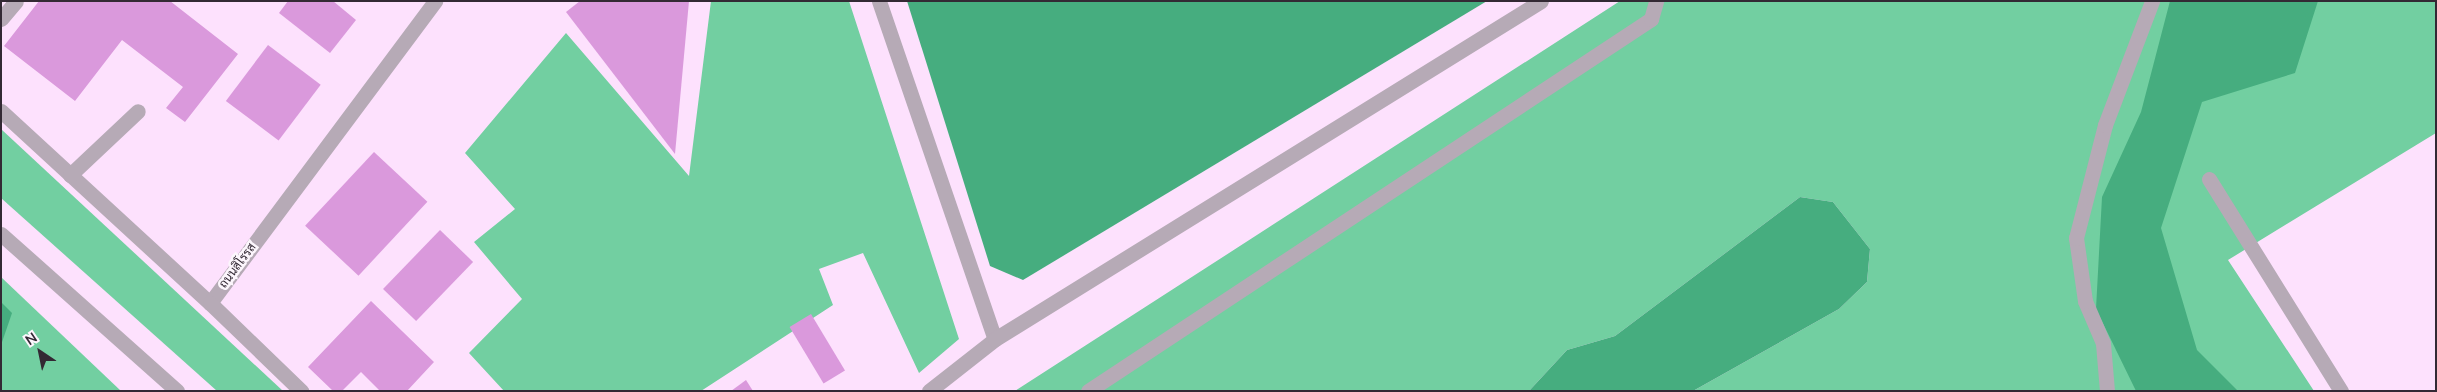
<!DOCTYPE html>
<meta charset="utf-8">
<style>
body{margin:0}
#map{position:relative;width:2437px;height:392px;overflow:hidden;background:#fde1fd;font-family:"Nunito Sans",Sarabun,sans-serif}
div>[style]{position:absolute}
.green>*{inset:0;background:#72cfa1}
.water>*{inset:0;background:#46ad7f}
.building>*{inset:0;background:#da99dc;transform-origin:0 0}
.minor>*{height:15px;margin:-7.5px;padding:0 7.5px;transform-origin:7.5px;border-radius:7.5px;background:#b6aab6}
span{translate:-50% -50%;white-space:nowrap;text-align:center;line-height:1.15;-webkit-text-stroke:5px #fcf6fc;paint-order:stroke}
.street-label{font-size:12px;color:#332934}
.frame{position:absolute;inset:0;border:2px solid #332934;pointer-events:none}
.north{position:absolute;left:15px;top:327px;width:50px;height:50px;-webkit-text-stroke:4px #fcf6fc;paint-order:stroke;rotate:326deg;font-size:14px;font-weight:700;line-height:20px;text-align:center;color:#332934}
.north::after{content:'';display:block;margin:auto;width:18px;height:22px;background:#332934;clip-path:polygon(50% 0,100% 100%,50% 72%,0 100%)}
</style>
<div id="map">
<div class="green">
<div style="clip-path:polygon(711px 1px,849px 1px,959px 339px,919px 373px,863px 253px,819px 269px,833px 305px,701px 391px,504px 391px,469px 353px,522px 299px,474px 242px,515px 209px,465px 153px,566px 33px,689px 176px)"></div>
<div style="clip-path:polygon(1620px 1px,2436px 1px,2436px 133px,2228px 260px,2314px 391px,1693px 391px,1839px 309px,1867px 282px,1870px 249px,1833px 202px,1800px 197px,1615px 336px,1567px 350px,1529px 391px,1015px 391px)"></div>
<div style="clip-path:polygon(1px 129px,283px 391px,217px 391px,1px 198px)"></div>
<div style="clip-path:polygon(1px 277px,121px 391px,1px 391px)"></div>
</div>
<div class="water">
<div style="clip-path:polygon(907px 1px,1487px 1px,1023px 280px,990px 266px)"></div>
<div style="clip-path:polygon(2170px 1px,2318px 1px,2295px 73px,2202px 102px,2161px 228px,2197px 350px,2238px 391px,2136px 391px,2096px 309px,2102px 197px,2141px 112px)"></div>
<div style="clip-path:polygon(1800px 197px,1833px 202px,1870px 249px,1867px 282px,1839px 309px,1693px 391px,1529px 391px,1567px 350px,1615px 336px)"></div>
<div style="clip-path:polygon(1px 302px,12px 313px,1px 345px)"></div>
</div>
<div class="building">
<div style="clip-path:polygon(39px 1px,170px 1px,238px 54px,185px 122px,166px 108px,183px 87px,122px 40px,75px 101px,4px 46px)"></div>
<div style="clip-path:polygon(288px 1px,333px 1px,356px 20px,330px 53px,279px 13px)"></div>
<div style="clip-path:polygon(580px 1px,689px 1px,675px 154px,566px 12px)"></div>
<div style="left:268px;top:45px;width:66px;height:70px;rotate:37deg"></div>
<div style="left:374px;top:152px;width:73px;height:101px;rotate:43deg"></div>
<div style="left:440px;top:230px;width:46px;height:82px;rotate:44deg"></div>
<div style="clip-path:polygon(371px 301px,434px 362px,407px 391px,380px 391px,361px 372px,342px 391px,333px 391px,308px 367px)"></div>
<div style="left:811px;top:314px;width:66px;height:25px;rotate:59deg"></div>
<div style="clip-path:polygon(746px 380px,753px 391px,731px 391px)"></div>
</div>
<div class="minor">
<div style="left:879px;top:1px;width:357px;rotate:71.1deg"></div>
<div style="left:1px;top:19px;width:23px;rotate:-50deg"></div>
<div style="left:1px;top:111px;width:284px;rotate:42.6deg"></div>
<div style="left:210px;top:303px;width:377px;rotate:-53.3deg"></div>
<div style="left:70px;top:175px;width:93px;rotate:-43.3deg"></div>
<div style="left:2209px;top:179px;width:250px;rotate:58.1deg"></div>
<div style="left:1px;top:234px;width:236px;rotate:41.7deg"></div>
<div style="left:210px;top:303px;width:127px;rotate:44deg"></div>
<div style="left:929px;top:391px;width:84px;rotate:-38.2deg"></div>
<div style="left:995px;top:339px;width:642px;rotate:-31.76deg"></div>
<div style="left:1088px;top:391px;width:675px;rotate:-33.45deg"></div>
<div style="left:1651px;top:19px;width:19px;rotate:-74deg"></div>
<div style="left:2107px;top:391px;width:48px;rotate:-94.8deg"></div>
<div style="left:2103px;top:343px;width:46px;rotate:-113.2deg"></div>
<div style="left:2085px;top:301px;width:64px;rotate:-98.1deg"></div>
<div style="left:2076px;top:238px;width:117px;rotate:-75.6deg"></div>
<div style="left:2105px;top:125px;width:133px;rotate:-69.2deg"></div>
</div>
<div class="street-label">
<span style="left:238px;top:266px;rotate:-53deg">ถนนสิโรรส</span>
</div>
<div class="frame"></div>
<div class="north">N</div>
</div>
